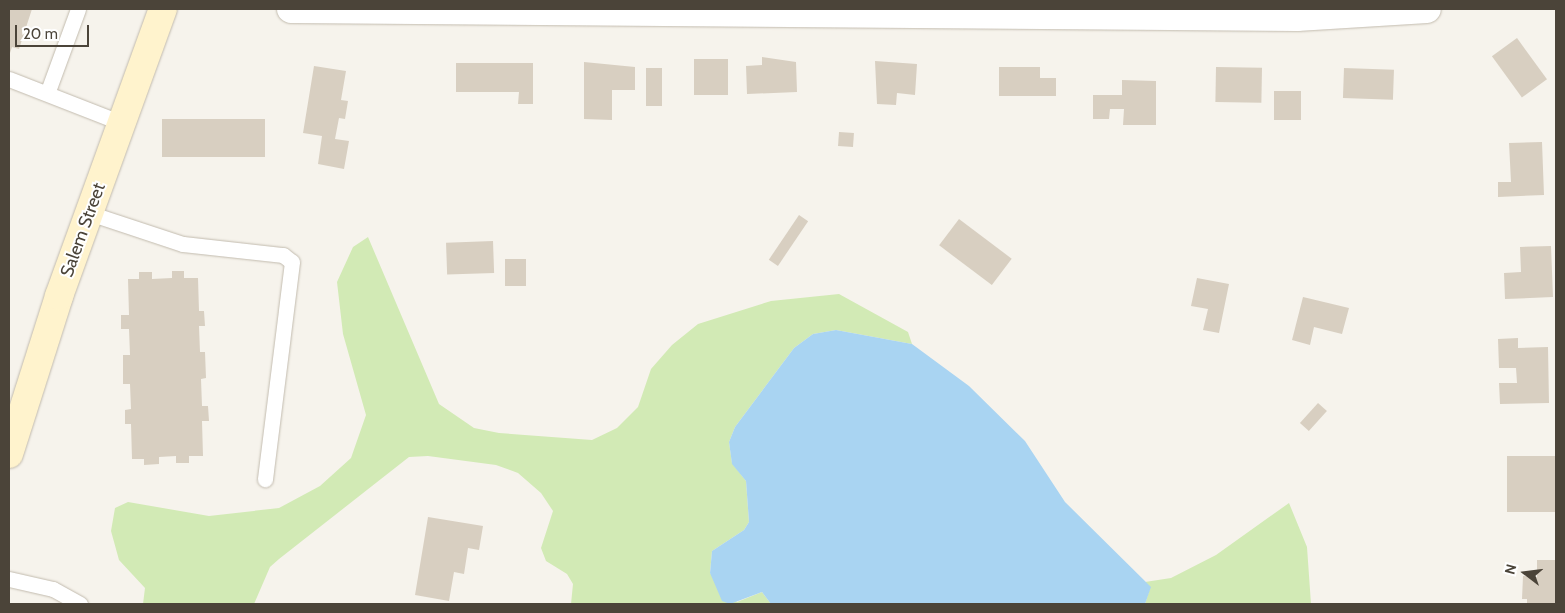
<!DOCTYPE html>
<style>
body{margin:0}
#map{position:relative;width:1565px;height:613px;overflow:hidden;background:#f6f3ec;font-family:Cabin,sans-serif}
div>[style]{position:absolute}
.green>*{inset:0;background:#d2eab5}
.water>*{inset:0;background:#a9d4f2}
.building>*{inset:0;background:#d8cfc1;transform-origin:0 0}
.roads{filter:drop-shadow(0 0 1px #c2bbae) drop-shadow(0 0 1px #c2bbae)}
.service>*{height:15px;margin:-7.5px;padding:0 7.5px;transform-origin:7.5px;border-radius:7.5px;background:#fff}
.minor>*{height:28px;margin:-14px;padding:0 14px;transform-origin:14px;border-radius:14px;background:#fff}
.secondary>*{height:28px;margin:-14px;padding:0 14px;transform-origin:14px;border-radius:14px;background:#fff3cd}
span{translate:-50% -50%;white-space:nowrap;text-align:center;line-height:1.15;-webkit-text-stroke:4px #fff;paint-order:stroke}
.street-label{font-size:18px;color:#4b4439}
.frame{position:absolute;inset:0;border:10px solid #4b4439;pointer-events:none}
.north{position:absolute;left:1500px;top:548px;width:50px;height:50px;-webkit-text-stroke:4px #fff;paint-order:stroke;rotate:285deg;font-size:14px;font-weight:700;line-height:20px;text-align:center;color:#4b4439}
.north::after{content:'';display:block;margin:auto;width:18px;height:22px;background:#4b4439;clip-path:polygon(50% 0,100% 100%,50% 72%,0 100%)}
.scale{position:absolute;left:15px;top:25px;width:74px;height:22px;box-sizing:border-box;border:2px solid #4b4439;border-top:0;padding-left:6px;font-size:15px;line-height:18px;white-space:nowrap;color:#4b4439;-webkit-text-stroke:4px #fff;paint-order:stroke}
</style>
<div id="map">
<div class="green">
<div style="clip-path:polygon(368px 237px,439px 404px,474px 428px,499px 433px,592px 440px,617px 428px,638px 407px,651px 369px,672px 345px,698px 324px,771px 301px,839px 294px,908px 332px,912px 344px,836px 330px,813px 334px,794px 348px,735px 427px,729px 442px,732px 463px,746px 481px,749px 522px,744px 530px,712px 551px,710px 573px,737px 602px,762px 592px,771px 604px,571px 604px,573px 584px,567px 574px,546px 561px,541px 548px,553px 511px,541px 493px,518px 473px,496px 465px,428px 456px,409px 457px,279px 559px,270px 567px,254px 604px,143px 604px,145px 588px,119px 560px,111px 531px,115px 508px,128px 502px,209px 516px,279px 508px,320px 486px,351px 458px,366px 415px,343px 334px,337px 282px,353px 247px)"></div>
<div style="clip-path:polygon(1289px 503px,1307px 547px,1311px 604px,1145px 604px,1150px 588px,1145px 582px,1171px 578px,1216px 555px)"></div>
</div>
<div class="water">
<div style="clip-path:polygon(836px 330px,912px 344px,969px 386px,1025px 441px,1065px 502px,1151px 587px,1145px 604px,771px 604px,762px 592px,730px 604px,722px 601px,710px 573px,712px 551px,744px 530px,749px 522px,746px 481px,732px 464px,729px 442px,735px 427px,794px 348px,813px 334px)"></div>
</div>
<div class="building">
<div style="clip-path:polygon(9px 9px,32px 9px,19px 49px,12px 47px,9px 56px)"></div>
<div style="left:1517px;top:38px;width:51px;height:31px;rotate:54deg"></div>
<div style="clip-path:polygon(762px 57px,796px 62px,797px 92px,747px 94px,746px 66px,762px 65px)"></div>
<div style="left:694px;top:59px;width:34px;height:36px"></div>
<div style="clip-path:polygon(875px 61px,917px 64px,915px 95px,897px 93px,896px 105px,877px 104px)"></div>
<div style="clip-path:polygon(584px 62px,635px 67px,635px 90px,612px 90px,612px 120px,584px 119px)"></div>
<div style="clip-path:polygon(456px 63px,533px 63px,533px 104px,518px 104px,519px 92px,456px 92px)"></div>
<div style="clip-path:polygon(314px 66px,346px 71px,341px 100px,348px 101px,345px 119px,339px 118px,335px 139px,349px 141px,344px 169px,318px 164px,322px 136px,303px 133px)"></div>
<div style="clip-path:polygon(999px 67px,1040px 67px,1040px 78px,1056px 78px,1056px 96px,999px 96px)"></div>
<div style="left:1216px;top:67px;width:46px;height:35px;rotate:1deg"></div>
<div style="left:646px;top:68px;width:16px;height:38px"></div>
<div style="left:1344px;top:68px;width:50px;height:30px;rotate:2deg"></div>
<div style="clip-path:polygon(1122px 80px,1156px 81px,1156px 125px,1123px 125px,1124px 109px,1110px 109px,1109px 119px,1093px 119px,1093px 95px,1122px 95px)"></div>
<div style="left:1301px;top:91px;width:29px;height:27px;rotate:90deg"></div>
<div style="left:265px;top:119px;width:38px;height:103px;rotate:90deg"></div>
<div style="left:839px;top:132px;width:15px;height:14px;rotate:4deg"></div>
<div style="clip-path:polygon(1542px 142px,1544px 195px,1498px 197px,1498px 182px,1511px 182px,1509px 143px)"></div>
<div style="left:799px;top:215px;width:11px;height:54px;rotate:34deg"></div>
<div style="left:959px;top:219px;width:66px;height:33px;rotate:37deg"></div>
<div style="left:493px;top:241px;width:32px;height:47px;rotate:88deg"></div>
<div style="clip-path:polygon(1551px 246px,1553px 297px,1505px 299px,1504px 273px,1521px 272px,1520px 247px)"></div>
<div style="left:505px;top:259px;width:21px;height:27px"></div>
<div style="clip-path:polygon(172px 271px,184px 271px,184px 278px,198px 278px,199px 311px,204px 311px,205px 326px,199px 326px,200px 352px,205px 352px,206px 378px,201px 379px,202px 406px,208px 406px,209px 421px,202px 421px,203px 456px,189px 456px,189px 463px,176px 463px,176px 456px,159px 457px,159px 464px,144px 465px,144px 459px,132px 459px,131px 424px,125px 424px,125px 410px,131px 409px,130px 384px,123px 384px,123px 355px,130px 355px,129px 329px,121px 329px,121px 315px,129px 315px,128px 279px,139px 279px,139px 272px,152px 272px,152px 279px,172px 278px)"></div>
<div style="clip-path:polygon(1197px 278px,1229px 284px,1219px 333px,1203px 330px,1208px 309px,1191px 306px)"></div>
<div style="clip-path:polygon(1303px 297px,1349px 308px,1342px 334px,1314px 327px,1310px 345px,1292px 340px)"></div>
<div style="clip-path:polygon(1518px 338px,1518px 348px,1548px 347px,1549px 403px,1500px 404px,1499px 383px,1517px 383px,1516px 368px,1499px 368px,1498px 339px)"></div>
<div style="left:1318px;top:403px;width:12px;height:27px;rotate:42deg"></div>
<div style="left:1556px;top:456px;width:56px;height:49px;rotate:90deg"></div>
<div style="clip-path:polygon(428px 517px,483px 526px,479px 550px,468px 548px,464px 574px,454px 572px,449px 601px,415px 595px)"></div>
<div style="clip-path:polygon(1537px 560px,1556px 560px,1556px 604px,1527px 604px,1527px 599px,1522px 599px,1523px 576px,1537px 577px)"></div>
</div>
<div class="roads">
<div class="service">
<div style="left:9px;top:79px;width:121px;rotate:21.3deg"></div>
<div style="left:48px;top:91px;width:87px;rotate:-69.9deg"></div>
<div style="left:89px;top:213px;width:99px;rotate:18.3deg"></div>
<div style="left:183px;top:244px;width:101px;rotate:6.3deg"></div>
<div style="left:283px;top:255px;width:11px;rotate:38deg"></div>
<div style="left:292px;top:262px;width:219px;rotate:97.1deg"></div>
<div style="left:9px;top:579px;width:45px;rotate:12.8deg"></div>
<div style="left:53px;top:589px;width:31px;rotate:29deg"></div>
</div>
<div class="minor">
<div style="left:291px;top:9px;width:1006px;rotate:0.46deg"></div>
<div style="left:1297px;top:17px;width:130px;rotate:-3.5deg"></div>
</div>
<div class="secondary">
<div style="left:9px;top:454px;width:166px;rotate:-72.4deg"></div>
<div style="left:59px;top:296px;width:305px;rotate:-70.1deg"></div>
</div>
</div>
<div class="street-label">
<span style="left:83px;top:230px;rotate:-70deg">Salem Street</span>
</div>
<div class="frame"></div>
<div class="north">N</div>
<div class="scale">20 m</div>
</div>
